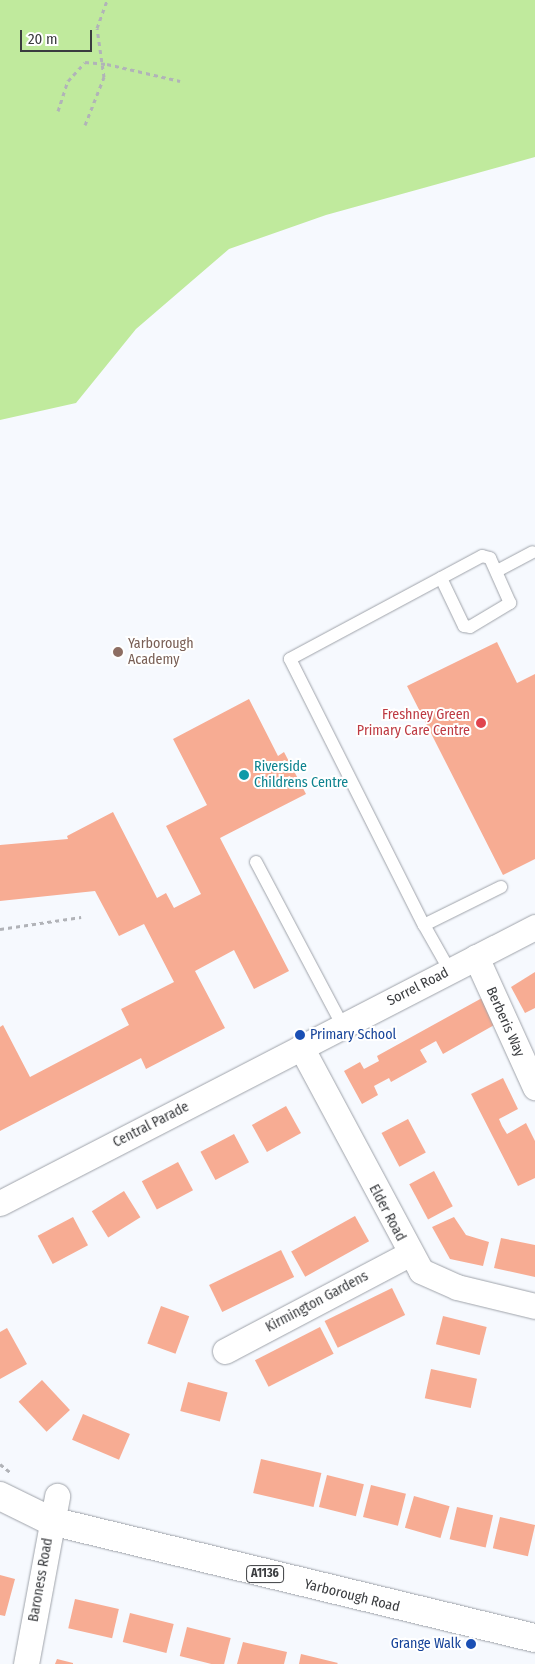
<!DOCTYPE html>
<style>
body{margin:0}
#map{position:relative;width:535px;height:1664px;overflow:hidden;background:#f6f9fe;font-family:"Fira Sans Condensed",sans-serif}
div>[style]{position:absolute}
.green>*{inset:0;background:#c0ea9d}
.building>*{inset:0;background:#f7ac93;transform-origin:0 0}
.path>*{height:3px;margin-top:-1.5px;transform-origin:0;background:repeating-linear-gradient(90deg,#b1b3b8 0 4px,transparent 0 8px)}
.roads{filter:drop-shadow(0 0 1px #9fa3aa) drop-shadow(0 0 1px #9fa3aa)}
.lane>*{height:12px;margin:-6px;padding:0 6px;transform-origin:6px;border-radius:6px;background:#fff}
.street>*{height:25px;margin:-12.5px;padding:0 12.5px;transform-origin:12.5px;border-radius:12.5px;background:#fff}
.primary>*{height:28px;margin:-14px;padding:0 14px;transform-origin:14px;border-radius:14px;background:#fff}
.dots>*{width:14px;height:14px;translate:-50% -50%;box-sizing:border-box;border:2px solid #fff;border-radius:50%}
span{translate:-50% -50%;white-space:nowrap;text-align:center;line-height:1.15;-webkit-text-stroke:4px #fff;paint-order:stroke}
.shield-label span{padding:1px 4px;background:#fff;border:1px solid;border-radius:4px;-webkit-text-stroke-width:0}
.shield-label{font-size:12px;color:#3a3c3f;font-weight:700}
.education-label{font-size:14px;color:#785e54}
.left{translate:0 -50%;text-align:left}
.health-label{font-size:14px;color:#be3a42}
.right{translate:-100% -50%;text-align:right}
.culture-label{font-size:14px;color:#0d838f}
.street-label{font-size:14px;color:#3a3c3f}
.transit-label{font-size:14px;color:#164399}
.scale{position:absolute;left:20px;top:30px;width:72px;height:22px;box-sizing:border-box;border:2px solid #3a3c3f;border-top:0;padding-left:6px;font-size:15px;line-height:18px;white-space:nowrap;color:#3a3c3f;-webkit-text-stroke:4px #fff;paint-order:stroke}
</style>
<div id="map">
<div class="green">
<div style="clip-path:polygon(0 0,535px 0,535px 157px,326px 215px,229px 249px,136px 329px,76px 403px,0 420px)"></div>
</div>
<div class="building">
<div style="clip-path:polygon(497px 642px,517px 683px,535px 674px,535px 859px,503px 875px,407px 686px)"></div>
<div style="clip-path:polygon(249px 699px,278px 756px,284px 752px,306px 794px,220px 838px,289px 971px,254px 989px,234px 950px,195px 971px,225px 1028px,146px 1069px,141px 1058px,0 1131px,0 1027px,3px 1025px,30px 1077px,129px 1025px,121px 1009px,174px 982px,144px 924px,119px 936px,95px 891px,0 901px,0 845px,68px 839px,67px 836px,113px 812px,157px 898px,166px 893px,174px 908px,201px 894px,166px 826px,207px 805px,173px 739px)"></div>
<div style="clip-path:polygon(535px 972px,535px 1008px,525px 1013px,511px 987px)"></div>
<div style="clip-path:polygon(482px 998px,496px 1024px,443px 1054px,436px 1041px,420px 1050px,427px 1062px,391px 1082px,389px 1078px,374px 1086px,378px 1095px,362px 1104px,344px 1071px,360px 1062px,364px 1069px,379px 1061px,377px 1056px)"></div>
<div style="clip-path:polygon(503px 1078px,518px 1109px,499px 1119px,502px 1126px,507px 1134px,526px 1123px,535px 1141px,535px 1178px,518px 1186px,471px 1094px)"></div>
<div style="left:286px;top:1106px;width:31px;height:39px;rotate:61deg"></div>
<div style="left:408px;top:1119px;width:38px;height:30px;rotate:62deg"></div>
<div style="left:234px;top:1134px;width:32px;height:38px;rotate:62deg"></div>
<div style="left:178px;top:1162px;width:32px;height:41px;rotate:62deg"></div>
<div style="left:434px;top:1171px;width:40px;height:28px;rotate:62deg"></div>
<div style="left:124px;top:1191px;width:31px;height:38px;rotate:58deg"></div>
<div style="left:355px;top:1216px;width:29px;height:73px;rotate:61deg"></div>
<div style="left:73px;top:1217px;width:32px;height:40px;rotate:62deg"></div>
<div style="clip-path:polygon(454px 1217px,466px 1235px,489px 1242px,483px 1266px,450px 1259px,432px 1227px)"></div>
<div style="clip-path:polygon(501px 1238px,535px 1245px,535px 1277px,494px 1268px)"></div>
<div style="left:281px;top:1250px;width:30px;height:80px;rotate:64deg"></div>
<div style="left:392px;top:1288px;width:30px;height:75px;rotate:64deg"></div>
<div style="left:161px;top:1306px;width:30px;height:40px;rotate:20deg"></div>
<div style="left:443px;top:1316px;width:45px;height:29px;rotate:14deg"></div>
<div style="left:320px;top:1327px;width:30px;height:73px;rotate:63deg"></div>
<div style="clip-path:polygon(7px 1328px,27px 1364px,0 1379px,0 1332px)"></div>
<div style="left:431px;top:1369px;width:47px;height:30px;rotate:12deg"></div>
<div style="left:42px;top:1380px;width:41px;height:32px;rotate:47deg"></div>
<div style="left:188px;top:1382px;width:41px;height:30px;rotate:15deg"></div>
<div style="left:83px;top:1414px;width:51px;height:28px;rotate:23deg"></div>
<div style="left:261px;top:1459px;width:62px;height:35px;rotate:13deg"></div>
<div style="left:327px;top:1475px;width:38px;height:33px;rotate:14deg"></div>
<div style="left:371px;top:1485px;width:36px;height:33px;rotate:14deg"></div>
<div style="left:414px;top:1496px;width:37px;height:33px;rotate:16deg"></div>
<div style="left:457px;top:1507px;width:37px;height:33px;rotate:13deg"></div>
<div style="left:500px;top:1517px;width:36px;height:32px;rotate:13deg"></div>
<div style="clip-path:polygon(0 1575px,15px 1579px,5px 1616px,0 1615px)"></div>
<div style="left:75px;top:1599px;width:45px;height:30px;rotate:13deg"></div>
<div style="left:130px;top:1613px;width:45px;height:30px;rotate:14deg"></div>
<div style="left:187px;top:1627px;width:45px;height:30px;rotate:14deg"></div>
<div style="clip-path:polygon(243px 1642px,287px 1652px,284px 1664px,237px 1664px)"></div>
<div style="clip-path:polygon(301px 1654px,338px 1663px,337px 1664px,299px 1664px)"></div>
<div style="clip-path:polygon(57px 1659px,73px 1663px,73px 1664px,55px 1664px)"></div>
</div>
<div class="path">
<div style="left:58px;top:111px;width:32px;rotate:-72deg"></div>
<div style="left:68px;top:81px;width:25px;rotate:-48deg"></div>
<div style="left:85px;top:62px;width:22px;rotate:5deg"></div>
<div style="left:107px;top:64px;width:75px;rotate:13.1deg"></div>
<div style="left:85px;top:125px;width:52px;rotate:-68.4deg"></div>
<div style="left:104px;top:77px;width:49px;rotate:-98.1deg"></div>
<div style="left:97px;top:28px;width:30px;rotate:-70deg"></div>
<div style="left:0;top:929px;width:82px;rotate:-8.4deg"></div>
<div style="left:0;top:1464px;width:13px;rotate:39deg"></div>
</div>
<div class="roads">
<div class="lane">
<div style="left:497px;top:571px;width:40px;rotate:-28deg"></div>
<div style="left:441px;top:578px;width:53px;rotate:64.4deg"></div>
<div style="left:464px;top:626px;width:6px;rotate:9deg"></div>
<div style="left:470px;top:627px;width:47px;rotate:-31deg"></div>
<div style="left:510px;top:603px;width:49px;rotate:-114deg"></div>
<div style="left:490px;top:558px;width:8px;rotate:-166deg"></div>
<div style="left:482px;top:556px;width:218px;rotate:151.8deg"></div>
<div style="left:290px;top:659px;width:298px;rotate:63.3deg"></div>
<div style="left:424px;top:925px;width:53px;rotate:60.5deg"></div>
<div style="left:256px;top:862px;width:186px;rotate:62.1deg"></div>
<div style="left:424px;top:925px;width:86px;rotate:-26.3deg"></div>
</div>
<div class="street">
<div style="left:476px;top:957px;width:143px;rotate:65.6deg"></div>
<div style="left:301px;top:1047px;width:254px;rotate:61.8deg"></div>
<div style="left:421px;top:1271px;width:39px;rotate:24deg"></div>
<div style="left:457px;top:1287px;width:80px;rotate:13.7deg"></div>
<div style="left:0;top:1203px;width:602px;rotate:-27.29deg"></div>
<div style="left:225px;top:1351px;width:208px;rotate:-27.8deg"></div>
<div style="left:26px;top:1664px;width:171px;rotate:-79.5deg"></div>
</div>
<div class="primary">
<div style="left:0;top:1496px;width:57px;rotate:26.1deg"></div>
<div style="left:51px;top:1521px;width:498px;rotate:13.6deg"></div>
</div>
</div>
<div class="dots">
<div style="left:118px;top:652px;background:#8d6e63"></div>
<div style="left:481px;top:723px;background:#e0444e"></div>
<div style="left:244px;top:775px;background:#0f9aa8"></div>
<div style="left:300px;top:1035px;background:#1a4fb4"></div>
<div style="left:471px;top:1644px;background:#1a4fb4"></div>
</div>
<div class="shield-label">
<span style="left:265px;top:1574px">A1136</span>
</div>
<div class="education-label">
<span class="left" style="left:128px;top:652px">Yarborough<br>Academy</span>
</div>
<div class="health-label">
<span class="right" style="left:470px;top:723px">Freshney Green<br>Primary Care Centre</span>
</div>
<div class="culture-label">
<span class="left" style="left:254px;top:775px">Riverside<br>Childrens Centre</span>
</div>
<div class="street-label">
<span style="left:418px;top:987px;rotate:-27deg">Sorrel Road</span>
<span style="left:505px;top:1022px;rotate:66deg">Berberis Way</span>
<span style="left:151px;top:1125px;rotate:-27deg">Central Parade</span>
<span style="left:387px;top:1213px;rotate:62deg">Elder Road</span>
<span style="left:317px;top:1302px;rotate:-28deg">Kirmington Gardens</span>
<span style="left:41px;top:1580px;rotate:-80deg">Baroness Road</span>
<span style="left:352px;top:1596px;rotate:14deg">Yarborough Road</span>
</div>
<div class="transit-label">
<span class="left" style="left:310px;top:1035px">Primary School</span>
<span class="right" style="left:461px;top:1644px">Grange Walk</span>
</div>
<div class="scale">20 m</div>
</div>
